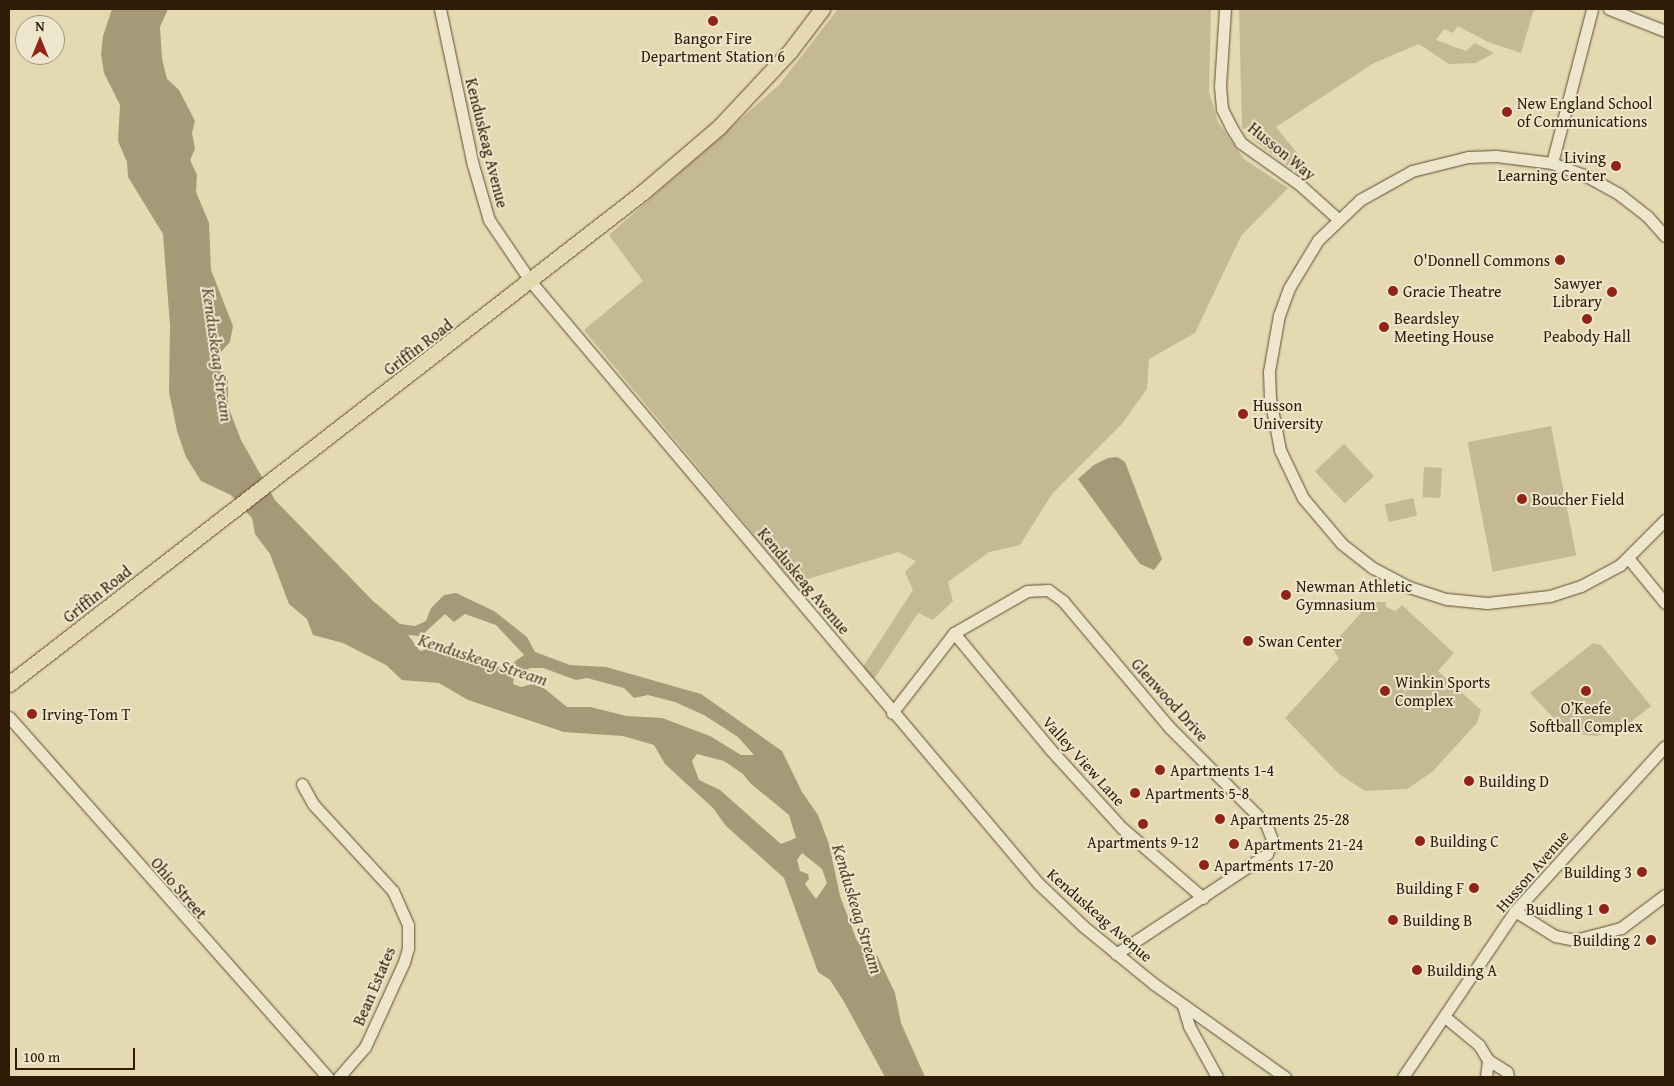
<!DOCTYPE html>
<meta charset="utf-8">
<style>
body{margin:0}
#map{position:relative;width:1674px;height:1086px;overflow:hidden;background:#e4d9b0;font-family:"Gentium Book Plus",serif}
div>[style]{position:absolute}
.green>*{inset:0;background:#c5b993;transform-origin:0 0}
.water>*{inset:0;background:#a69977}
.roads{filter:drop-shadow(0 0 1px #5c4b31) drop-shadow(0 0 1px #5c4b31)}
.minor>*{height:11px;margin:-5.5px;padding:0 5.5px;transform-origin:5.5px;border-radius:5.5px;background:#ede6cc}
.major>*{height:15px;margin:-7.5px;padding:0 7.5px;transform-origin:7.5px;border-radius:7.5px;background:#e4d9b0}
.dots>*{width:14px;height:14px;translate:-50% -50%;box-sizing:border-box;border:2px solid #ede6cc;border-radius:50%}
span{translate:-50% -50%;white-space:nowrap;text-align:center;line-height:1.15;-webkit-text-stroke:4px #ede6cc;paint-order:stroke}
.poi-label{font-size:16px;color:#2e1c07}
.left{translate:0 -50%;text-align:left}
.right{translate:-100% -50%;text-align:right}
.street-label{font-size:16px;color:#2e1c07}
.water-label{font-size:18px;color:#58482e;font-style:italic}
.frame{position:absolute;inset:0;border:10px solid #2e1c07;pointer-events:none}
.north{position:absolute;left:15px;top:15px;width:50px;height:50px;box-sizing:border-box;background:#ede6cc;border:1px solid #a1957d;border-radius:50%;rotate:0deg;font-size:14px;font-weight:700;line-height:20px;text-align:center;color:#2e1c07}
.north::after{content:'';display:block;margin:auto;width:18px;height:22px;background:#8f2418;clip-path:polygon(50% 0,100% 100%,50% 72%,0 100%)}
.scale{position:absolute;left:15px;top:1048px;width:120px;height:22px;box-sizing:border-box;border:2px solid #2e1c07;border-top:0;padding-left:6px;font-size:15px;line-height:18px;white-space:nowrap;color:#2e1c07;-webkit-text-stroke:4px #ede6cc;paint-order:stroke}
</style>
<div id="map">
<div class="green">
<div style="clip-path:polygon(838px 9px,1211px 9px,1209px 92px,1218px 122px,1244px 159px,1288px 188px,1241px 236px,1195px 333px,1149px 359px,1147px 389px,1121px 425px,1052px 494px,1020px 545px,989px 552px,948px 582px,953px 601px,933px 620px,918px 613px,872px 682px,861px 670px,913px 590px,905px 572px,916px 561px,898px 552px,794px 583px,584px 330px,643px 281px,609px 235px,779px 85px)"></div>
<div style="clip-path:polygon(1239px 9px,1534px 9px,1521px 53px,1488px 42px,1458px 26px,1453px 33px,1444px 29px,1436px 40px,1466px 51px,1475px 43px,1494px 53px,1476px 63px,1449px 64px,1419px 44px,1374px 63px,1276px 127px,1313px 173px,1304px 178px,1258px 143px,1242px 127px)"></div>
<div style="left:1551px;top:426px;width:132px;height:85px;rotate:79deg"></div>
<div style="left:1344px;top:444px;width:44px;height:40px;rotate:47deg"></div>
<div style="left:1424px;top:467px;width:18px;height:30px;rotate:3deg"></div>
<div style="left:1413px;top:498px;width:18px;height:29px;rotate:77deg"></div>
<div style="clip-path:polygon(1366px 602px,1371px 608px,1372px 602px,1386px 602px,1386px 607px,1396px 611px,1402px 605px,1454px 653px,1438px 671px,1481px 710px,1477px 723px,1432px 772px,1407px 789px,1365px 791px,1339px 774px,1285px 718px,1339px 659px,1331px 646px,1361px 613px,1358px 610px)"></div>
<div style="clip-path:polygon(1593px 643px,1601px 645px,1651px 706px,1622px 729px,1596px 736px,1578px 734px,1562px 727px,1530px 693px)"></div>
</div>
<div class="water">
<div style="clip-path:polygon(evenodd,112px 9px,168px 9px,160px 27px,162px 59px,167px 79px,179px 90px,195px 121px,192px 133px,195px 149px,190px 160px,197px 175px,196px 192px,209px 223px,211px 270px,233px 326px,230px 342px,220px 353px,218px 364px,228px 380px,228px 406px,241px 440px,275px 500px,373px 601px,400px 624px,415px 626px,426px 621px,431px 608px,444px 595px,456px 593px,494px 611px,527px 637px,535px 652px,570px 665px,606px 667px,701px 694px,782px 751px,802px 792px,818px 815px,829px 844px,840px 896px,857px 941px,878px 957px,895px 993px,901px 1023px,925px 1077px,885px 1077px,843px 1000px,830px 980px,818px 972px,784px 878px,726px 826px,713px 808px,665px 764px,654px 745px,623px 736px,564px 732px,468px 700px,439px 683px,402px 680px,386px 665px,343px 643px,313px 635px,307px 619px,289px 604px,270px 554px,255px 534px,252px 518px,231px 495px,201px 481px,186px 457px,177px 431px,169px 392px,170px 325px,163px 234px,128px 177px,127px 162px,118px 141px,120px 105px,104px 73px,101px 54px,103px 36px,112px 9px,445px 614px,454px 622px,465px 614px,496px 625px,524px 655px,507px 667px,491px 667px,460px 649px,435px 647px,420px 651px,408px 635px,421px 636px,445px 614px,112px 9px,530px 668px,543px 668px,576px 680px,587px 678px,624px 688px,634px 698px,648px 695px,675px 702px,704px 715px,738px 737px,754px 755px,741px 755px,710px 736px,662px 718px,627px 716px,590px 707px,567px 707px,545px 689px,533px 684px,521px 687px,513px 684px,514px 678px,530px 668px,112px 9px,697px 754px,724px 761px,743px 774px,750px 783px,789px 815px,796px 838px,781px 844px,720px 790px,699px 780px,692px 761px,697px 754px,112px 9px,802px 853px,822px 869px,827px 883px,816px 899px,805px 884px,809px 879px,808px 874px,800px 871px,797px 860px,802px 853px)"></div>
<div style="clip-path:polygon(1117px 457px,1125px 462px,1162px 559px,1154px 570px,1140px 564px,1078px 479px,1094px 465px,1108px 458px)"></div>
</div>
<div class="roads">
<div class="minor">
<div style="left:440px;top:9px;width:159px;rotate:78.1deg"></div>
<div style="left:473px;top:165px;width:57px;rotate:73.8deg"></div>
<div style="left:489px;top:220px;width:75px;rotate:55.9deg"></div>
<div style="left:531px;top:282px;width:786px;rotate:49.85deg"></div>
<div style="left:1038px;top:883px;width:62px;rotate:43.7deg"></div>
<div style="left:1083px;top:926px;width:92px;rotate:39.2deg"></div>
<div style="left:1154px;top:984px;width:161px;rotate:35.4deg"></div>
<div style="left:1225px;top:9px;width:77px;rotate:93.7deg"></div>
<div style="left:1220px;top:86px;width:23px;rotate:85deg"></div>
<div style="left:1222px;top:109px;width:20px;rotate:63deg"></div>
<div style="left:1231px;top:127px;width:19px;rotate:58deg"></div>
<div style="left:1241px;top:143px;width:71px;rotate:35.3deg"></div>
<div style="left:1299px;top:184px;width:52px;rotate:41.9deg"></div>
<div style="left:1609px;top:9px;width:60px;rotate:21.4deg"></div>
<div style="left:1552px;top:163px;width:159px;rotate:-75.4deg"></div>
<div style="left:1665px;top:236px;width:27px;rotate:-132deg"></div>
<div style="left:1647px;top:216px;width:36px;rotate:-142deg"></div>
<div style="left:1619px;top:194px;width:38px;rotate:-151deg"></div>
<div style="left:1586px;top:176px;width:36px;rotate:-159deg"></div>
<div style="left:1552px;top:163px;width:56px;rotate:-172.9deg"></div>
<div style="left:1496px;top:156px;width:28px;rotate:178deg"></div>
<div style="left:1468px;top:157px;width:58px;rotate:166deg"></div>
<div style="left:1412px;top:171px;width:60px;rotate:150.9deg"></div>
<div style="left:1360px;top:200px;width:58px;rotate:136.4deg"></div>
<div style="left:1318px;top:240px;width:56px;rotate:121.1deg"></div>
<div style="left:1289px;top:288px;width:29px;rotate:110deg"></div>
<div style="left:1279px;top:315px;width:57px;rotate:100.1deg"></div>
<div style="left:1269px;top:371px;width:27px;rotate:88deg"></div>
<div style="left:1270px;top:398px;width:53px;rotate:79.1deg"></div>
<div style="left:1280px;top:450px;width:53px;rotate:64.4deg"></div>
<div style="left:1303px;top:498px;width:60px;rotate:49.7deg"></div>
<div style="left:1342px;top:544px;width:39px;rotate:38deg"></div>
<div style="left:1373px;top:568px;width:41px;rotate:27.8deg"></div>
<div style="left:1409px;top:587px;width:40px;rotate:18deg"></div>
<div style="left:1447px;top:599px;width:40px;rotate:5.7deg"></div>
<div style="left:1487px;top:603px;width:63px;rotate:-6.3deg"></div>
<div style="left:1550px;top:596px;width:33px;rotate:-18deg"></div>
<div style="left:1581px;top:586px;width:44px;rotate:-28.3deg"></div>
<div style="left:1620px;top:565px;width:64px;rotate:-45deg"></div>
<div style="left:1629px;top:559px;width:57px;rotate:50.7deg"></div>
<div style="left:954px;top:633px;width:151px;rotate:50.4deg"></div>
<div style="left:1050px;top:749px;width:107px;rotate:47.7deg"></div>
<div style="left:1122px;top:828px;width:107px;rotate:40.8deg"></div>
<div style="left:892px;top:713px;width:101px;rotate:-52.2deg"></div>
<div style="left:954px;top:633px;width:84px;rotate:-29.9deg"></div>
<div style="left:1027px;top:591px;width:21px;rotate:-3deg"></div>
<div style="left:1048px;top:590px;width:19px;rotate:36deg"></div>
<div style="left:1063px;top:601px;width:165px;rotate:49.9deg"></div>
<div style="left:1169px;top:727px;width:137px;rotate:45deg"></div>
<div style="left:1266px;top:824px;width:17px;rotate:69deg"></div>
<div style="left:1272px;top:840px;width:15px;rotate:110deg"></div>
<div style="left:1267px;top:854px;width:181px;rotate:146.5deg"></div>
<div style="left:9px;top:717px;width:481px;rotate:48.5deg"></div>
<div style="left:302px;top:784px;width:23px;rotate:61deg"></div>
<div style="left:313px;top:804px;width:118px;rotate:47.4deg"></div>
<div style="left:393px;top:891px;width:37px;rotate:66deg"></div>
<div style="left:408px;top:925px;width:23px;rotate:90deg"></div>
<div style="left:408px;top:948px;width:15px;rotate:106deg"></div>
<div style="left:404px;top:962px;width:94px;rotate:114.6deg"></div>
<div style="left:365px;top:1047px;width:40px;rotate:131deg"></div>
<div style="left:1515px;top:911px;width:47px;rotate:32deg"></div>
<div style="left:1555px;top:936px;width:20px;rotate:11deg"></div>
<div style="left:1575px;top:940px;width:48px;rotate:-14.6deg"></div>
<div style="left:1621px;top:928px;width:55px;rotate:-36.9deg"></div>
<div style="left:1183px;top:1006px;width:21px;rotate:73deg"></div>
<div style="left:1189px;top:1026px;width:58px;rotate:61.2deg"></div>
<div style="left:1445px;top:1017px;width:44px;rotate:39.5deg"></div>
<div style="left:1479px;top:1045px;width:17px;rotate:59deg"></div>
<div style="left:1488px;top:1060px;width:22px;rotate:32deg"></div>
<div style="left:1507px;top:1072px;width:5px;rotate:79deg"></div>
<div style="left:1403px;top:1077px;width:200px;rotate:-56deg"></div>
<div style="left:1515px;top:911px;width:223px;rotate:-47.7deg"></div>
<div style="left:1486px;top:1077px;width:17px;rotate:-83deg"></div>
</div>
<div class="major">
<div style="left:9px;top:684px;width:803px;rotate:-37.81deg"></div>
<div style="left:643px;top:192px;width:100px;rotate:-40.5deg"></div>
<div style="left:719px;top:127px;width:104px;rotate:-46.9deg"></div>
<div style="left:790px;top:51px;width:53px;rotate:-52.7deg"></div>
</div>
</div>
<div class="dots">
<div style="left:713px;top:21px;background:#8f2418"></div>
<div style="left:1507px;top:112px;background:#8f2418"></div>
<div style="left:1616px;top:166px;background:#8f2418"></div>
<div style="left:1560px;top:260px;background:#8f2418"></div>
<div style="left:1393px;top:291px;background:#8f2418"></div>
<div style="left:1612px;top:292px;background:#8f2418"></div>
<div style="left:1587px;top:319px;background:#8f2418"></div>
<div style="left:1384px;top:327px;background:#8f2418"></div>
<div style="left:1243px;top:414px;background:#8f2418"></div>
<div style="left:1522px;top:499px;background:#8f2418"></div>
<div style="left:1286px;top:595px;background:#8f2418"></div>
<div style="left:1248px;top:641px;background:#8f2418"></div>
<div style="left:1385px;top:691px;background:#8f2418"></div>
<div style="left:1586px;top:691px;background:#8f2418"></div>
<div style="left:32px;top:714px;background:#8f2418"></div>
<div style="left:1160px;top:770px;background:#8f2418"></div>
<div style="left:1469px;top:781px;background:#8f2418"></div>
<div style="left:1135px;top:793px;background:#8f2418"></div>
<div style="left:1220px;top:819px;background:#8f2418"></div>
<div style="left:1143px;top:824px;background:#8f2418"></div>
<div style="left:1420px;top:841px;background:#8f2418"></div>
<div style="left:1234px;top:844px;background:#8f2418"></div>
<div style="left:1204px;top:865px;background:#8f2418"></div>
<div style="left:1642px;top:872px;background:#8f2418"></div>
<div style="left:1474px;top:888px;background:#8f2418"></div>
<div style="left:1604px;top:909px;background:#8f2418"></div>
<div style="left:1393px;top:920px;background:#8f2418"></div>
<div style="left:1651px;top:940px;background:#8f2418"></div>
<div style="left:1417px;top:970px;background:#8f2418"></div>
</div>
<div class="poi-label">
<span style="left:713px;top:47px">Bangor Fire<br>Department Station 6</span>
<span class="left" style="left:1517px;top:112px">New England School<br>of Communications</span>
<span class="right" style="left:1606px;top:166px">Living<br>Learning Center</span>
<span class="right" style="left:1550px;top:260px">O'Donnell Commons</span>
<span class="right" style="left:1602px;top:292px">Sawyer<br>Library</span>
<span class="left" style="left:1403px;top:291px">Gracie Theatre</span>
<span class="left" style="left:1394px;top:327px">Beardsley<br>Meeting House</span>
<span style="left:1587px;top:336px">Peabody Hall</span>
<span class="left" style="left:1253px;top:414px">Husson<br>University</span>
<span class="left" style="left:1532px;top:499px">Boucher Field</span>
<span class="left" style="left:1296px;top:595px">Newman Athletic<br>Gymnasium</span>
<span class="left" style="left:1258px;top:641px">Swan Center</span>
<span class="left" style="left:1395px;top:691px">Winkin Sports<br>Complex</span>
<span style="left:1586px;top:717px">O’Keefe<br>Softball Complex</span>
<span class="left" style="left:42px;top:714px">Irving-Tom T</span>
<span class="left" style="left:1170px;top:770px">Apartments 1-4</span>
<span class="left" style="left:1479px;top:781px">Building D</span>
<span class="left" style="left:1145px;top:793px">Apartments 5-8</span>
<span class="left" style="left:1230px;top:819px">Apartments 25-28</span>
<span class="left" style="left:1430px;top:841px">Building C</span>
<span style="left:1143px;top:842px">Apartments 9-12</span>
<span class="left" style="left:1244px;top:844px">Apartments 21-24</span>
<span class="left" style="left:1214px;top:865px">Apartments 17-20</span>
<span class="right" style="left:1632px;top:872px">Building 3</span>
<span class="right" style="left:1464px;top:888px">Building F</span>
<span class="right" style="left:1594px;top:909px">Buidling 1</span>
<span class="left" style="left:1403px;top:920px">Building B</span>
<span class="right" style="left:1641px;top:940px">Building 2</span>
<span class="left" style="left:1427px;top:970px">Building A</span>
</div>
<div class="street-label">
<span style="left:487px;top:143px;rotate:76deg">Kenduskeag Avenue</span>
<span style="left:1282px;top:151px;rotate:39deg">Husson Way</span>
<span style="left:418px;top:347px;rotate:-37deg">Griffin Road</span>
<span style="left:804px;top:581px;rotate:50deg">Kenduskeag Avenue</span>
<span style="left:97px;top:594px;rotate:-38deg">Griffin Road</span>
<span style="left:1170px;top:700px;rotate:48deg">Glenwood Drive</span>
<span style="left:1084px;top:761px;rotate:48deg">Valley View Lane</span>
<span style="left:1532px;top:871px;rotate:-49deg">Husson Avenue</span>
<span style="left:179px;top:888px;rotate:49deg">Ohio Street</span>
<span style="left:1100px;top:915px;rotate:41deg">Kenduskeag Avenue</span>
<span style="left:374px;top:986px;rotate:-67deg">Bean Estates</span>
</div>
<div class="water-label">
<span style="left:217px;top:355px;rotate:82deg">Kenduskeag Stream</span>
<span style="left:483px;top:660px;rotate:18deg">Kenduskeag Stream</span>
<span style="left:857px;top:909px;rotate:73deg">Kenduskeag Stream</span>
</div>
<div class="frame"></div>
<div class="north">N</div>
<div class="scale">100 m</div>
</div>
